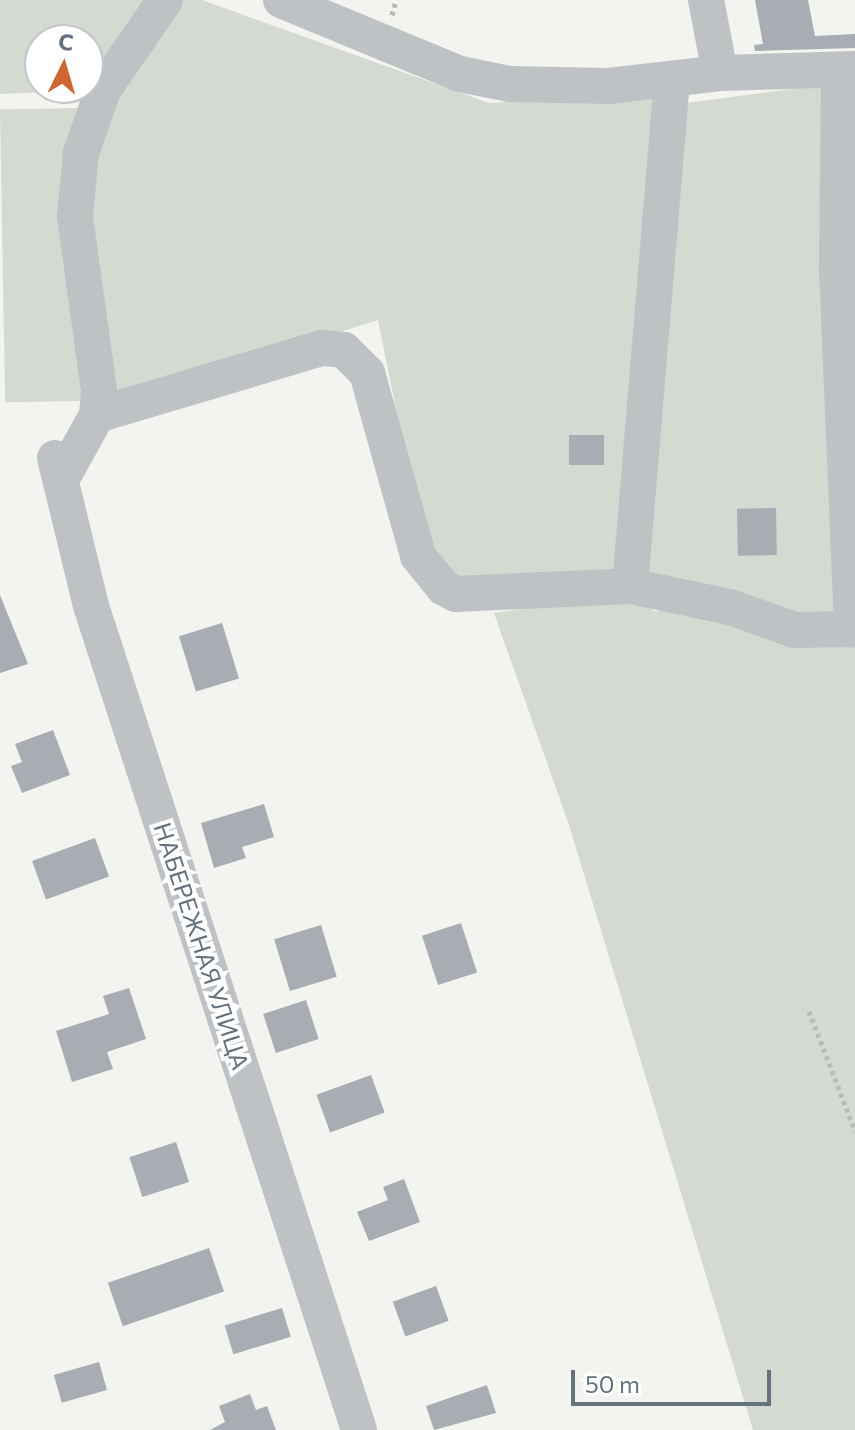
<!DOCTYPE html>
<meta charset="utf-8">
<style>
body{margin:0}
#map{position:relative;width:855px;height:1430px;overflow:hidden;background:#f3f3f0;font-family:Commissioner,sans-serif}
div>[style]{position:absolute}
.green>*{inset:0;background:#d4dad1;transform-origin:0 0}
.building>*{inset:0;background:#a7adb2;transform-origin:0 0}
.path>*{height:5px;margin-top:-2.5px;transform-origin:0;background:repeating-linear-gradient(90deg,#b8babc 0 4px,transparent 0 8px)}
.minor>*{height:36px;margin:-18px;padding:0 18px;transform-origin:18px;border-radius:18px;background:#bfc2c5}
span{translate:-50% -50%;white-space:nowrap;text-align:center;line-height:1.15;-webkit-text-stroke:8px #fff;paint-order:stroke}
.street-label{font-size:24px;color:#65717e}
.north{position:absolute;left:24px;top:24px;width:80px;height:80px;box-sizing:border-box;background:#fff;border:2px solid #c1c6cb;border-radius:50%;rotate:5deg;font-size:22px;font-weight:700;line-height:32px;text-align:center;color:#65717e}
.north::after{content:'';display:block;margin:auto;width:28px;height:36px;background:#d06433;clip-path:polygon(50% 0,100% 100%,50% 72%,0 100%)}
.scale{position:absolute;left:571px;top:1370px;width:200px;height:36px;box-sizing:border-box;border:4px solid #65717e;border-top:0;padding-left:10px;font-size:24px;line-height:28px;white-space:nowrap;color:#65717e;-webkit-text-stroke:6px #fff;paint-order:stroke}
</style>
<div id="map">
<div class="green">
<div style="clip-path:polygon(0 0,144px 0,88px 83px,88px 40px,40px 40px,40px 88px,82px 91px,0 94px)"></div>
<div style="clip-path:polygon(173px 0,202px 0,489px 103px,661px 92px,619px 569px,470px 584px,439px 574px,413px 494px,378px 320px,122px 401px,105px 389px,85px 219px,93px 135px)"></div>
<div style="clip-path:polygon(830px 84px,842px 613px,797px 616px,645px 579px,679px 104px)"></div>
<div style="left:80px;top:108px;width:293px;height:80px;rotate:89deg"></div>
<div style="clip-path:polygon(598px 599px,641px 603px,656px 612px,663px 607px,684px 616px,855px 625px,855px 1430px,753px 1430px,569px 825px,494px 613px)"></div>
</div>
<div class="building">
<div style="clip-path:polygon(755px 0,808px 0,815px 36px,855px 34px,855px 48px,755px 51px,754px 45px,763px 44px)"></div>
<div style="left:569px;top:435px;width:35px;height:30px"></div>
<div style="left:776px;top:508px;width:47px;height:39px;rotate:89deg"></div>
<div style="clip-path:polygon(0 595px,28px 664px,0 673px)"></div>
<div style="left:222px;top:623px;width:58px;height:45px;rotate:73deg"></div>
<div style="clip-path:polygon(53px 730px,70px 775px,22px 793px,11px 766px,22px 762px,15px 744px)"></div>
<div style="clip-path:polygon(264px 804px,274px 837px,242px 847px,246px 858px,214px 868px,201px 823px)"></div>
<div style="left:95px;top:838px;width:41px;height:67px;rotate:70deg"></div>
<div style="left:461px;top:923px;width:52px;height:41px;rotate:72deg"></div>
<div style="left:321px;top:925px;width:54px;height:49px;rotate:73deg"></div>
<div style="clip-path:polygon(129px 988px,146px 1039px,107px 1052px,113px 1069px,72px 1082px,56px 1031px,109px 1014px,103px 996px)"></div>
<div style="left:306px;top:1000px;width:41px;height:45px;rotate:72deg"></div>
<div style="left:371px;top:1075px;width:40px;height:58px;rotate:70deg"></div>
<div style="left:176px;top:1142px;width:42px;height:49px;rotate:72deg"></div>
<div style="clip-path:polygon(404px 1179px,420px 1222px,369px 1241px,357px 1212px,388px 1200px,383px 1187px)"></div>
<div style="left:209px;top:1248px;width:46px;height:107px;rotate:71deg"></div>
<div style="left:436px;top:1286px;width:37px;height:46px;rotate:70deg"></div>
<div style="left:282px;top:1308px;width:30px;height:60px;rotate:73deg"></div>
<div style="left:99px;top:1362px;width:29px;height:47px;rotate:74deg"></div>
<div style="clip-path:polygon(487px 1385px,496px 1413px,434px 1430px,426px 1406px)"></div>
<div style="clip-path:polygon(250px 1394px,256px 1410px,267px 1406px,276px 1430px,210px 1430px,225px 1422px,219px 1406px)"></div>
</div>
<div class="path">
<div style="left:392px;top:15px;width:16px;rotate:-75deg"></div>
<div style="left:809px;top:1011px;width:129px;rotate:69deg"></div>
</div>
<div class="minor">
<div style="left:281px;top:0;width:194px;rotate:22.5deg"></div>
<div style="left:460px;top:74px;width:51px;rotate:11.3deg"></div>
<div style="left:510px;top:84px;width:98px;rotate:1.2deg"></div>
<div style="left:608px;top:86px;width:113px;rotate:-6.6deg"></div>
<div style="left:720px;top:73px;width:135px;rotate:-1.7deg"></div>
<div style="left:706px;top:0;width:74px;rotate:79.1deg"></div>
<div style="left:839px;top:71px;width:198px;rotate:90.6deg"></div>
<div style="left:837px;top:269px;width:361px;rotate:87.6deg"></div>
<div style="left:97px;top:415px;width:235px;rotate:-16.6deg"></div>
<div style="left:322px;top:348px;width:22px;rotate:5deg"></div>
<div style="left:344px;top:350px;width:33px;rotate:45deg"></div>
<div style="left:367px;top:373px;width:190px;rotate:74.4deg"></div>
<div style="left:418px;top:556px;width:41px;rotate:50.9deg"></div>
<div style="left:444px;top:588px;width:13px;rotate:27deg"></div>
<div style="left:456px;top:594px;width:174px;rotate:-2.6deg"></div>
<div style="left:630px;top:586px;width:102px;rotate:11.9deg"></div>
<div style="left:730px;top:607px;width:69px;rotate:19.5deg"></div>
<div style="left:795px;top:630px;width:60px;rotate:-1deg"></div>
<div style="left:55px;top:458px;width:152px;rotate:76.3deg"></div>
<div style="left:91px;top:606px;width:866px;rotate:71.98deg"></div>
<div style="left:61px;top:480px;width:74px;rotate:-61deg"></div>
<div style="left:97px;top:415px;width:25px;rotate:-85deg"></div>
<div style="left:99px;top:390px;width:176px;rotate:-97.9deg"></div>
<div style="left:75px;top:216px;width:63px;rotate:-84.6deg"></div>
<div style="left:81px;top:153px;width:67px;rotate:-70.8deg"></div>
<div style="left:103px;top:90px;width:109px;rotate:-55.4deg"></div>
<div style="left:630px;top:586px;width:509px;rotate:-85.26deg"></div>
</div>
<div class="street-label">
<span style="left:202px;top:946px;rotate:72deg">НАБЕРЕЖНАЯ УЛИЦА</span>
</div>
<div class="north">С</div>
<div class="scale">50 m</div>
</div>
